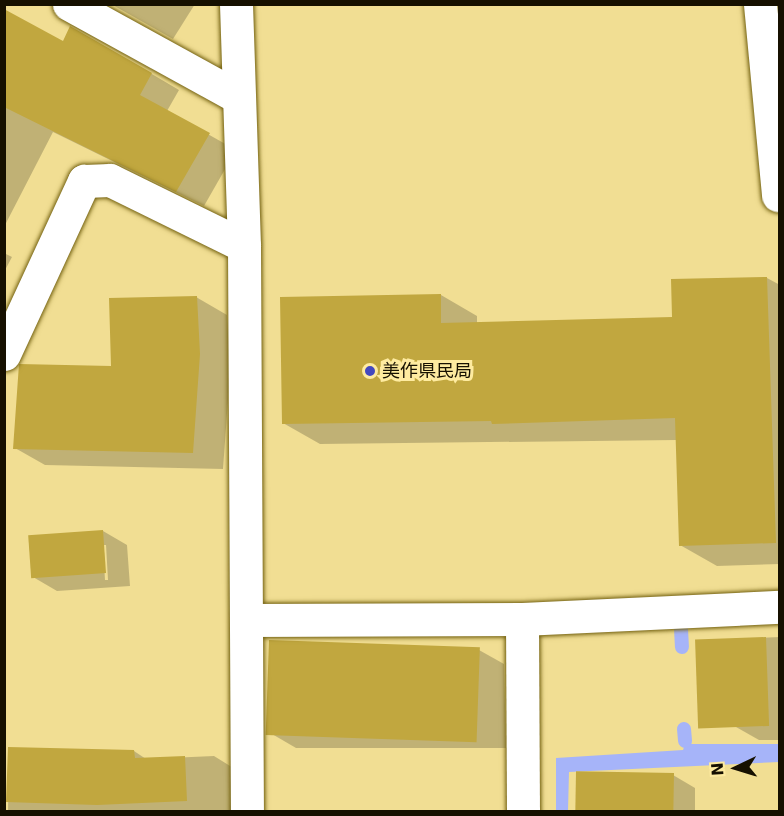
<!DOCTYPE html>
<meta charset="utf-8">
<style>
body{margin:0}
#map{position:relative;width:784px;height:816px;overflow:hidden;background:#f1de93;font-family:"DejaVu Sans","Noto Sans JP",sans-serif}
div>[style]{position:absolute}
.water>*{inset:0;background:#a6b4f9}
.shadow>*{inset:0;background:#0003}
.stream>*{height:14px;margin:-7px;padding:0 7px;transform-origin:7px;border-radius:7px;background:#a6b4f9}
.building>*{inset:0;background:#c1a73f;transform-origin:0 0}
.roads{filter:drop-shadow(0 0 2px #736110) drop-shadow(0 0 2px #736110)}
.minor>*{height:33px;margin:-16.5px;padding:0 16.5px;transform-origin:16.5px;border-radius:16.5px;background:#fff}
.dots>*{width:16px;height:16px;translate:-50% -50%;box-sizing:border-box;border:3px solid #feeba0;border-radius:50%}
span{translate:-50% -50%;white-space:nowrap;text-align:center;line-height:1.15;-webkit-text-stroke:6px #feeba0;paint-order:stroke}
.poi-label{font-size:18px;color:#161000}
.left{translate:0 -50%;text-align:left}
.frame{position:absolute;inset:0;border:6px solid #161000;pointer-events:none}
.north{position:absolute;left:706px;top:738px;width:60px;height:60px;-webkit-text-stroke:4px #feeba0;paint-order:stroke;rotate:266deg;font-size:16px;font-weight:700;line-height:24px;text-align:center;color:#161000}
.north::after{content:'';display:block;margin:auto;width:21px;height:27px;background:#161000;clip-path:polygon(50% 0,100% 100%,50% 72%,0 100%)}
</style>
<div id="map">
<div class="water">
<div style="clip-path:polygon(685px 744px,779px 744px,779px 762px,569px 772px,568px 811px,556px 811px,556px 758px,683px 750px)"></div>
</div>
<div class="shadow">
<div style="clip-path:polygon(111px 4px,195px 4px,173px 39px)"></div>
<div style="clip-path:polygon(4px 19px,63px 43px,128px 60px,179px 90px,167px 111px,236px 150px,204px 206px,53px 132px,4px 227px)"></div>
<div style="clip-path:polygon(4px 253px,12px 257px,4px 272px)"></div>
<div style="clip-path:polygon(767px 278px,780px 285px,780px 564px,717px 566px,680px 545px,677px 440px,320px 444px,283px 423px,441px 295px,477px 316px,477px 324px,674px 318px)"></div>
<div style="clip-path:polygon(196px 297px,227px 315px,230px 372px,223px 469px,45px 465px,15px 448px,20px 365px,112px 368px)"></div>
<div style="clip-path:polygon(evenodd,103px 531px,127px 545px,130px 586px,57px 591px,33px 577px,103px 531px,103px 545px,106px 545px,108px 580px,105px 580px,103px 545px)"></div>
<div style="clip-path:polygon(780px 637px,780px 740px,759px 740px,736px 727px,732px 639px)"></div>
<div style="clip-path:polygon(479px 650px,504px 664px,506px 748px,296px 748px,272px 734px)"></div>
<div style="clip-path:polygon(9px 748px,134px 751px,146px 759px,214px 756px,235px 769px,235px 812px,8px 812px)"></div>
<div style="clip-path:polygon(673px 775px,695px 788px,695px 812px,576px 812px)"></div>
</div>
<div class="stream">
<div style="left:681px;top:629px;width:18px;rotate:87deg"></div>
<div style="left:684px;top:729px;width:12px;rotate:85deg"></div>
</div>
<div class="building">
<div style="clip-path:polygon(4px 9px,63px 41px,70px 26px,152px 73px,140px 95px,210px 133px,176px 192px,4px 107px)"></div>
<div style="clip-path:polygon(767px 277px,776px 543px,679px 546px,675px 418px,492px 424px,491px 421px,282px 424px,280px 297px,441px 294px,441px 323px,672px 317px,671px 279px)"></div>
<div style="clip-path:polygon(197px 296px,200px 354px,193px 453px,13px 449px,19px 364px,111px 366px,109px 298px)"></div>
<div style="left:103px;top:530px;width:43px;height:75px;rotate:86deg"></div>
<div style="left:766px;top:637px;width:89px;height:71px;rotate:88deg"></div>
<div style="left:269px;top:640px;width:211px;height:95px;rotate:2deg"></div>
<div style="clip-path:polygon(8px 747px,134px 750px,135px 758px,185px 756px,187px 801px,97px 805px,6px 802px)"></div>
<div style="left:674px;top:773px;width:39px;height:98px;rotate:91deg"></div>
</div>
<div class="roads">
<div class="minor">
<div style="left:69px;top:4px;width:193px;rotate:28.8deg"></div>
<div style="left:236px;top:4px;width:242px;rotate:88.1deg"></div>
<div style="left:244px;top:246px;width:566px;rotate:89.7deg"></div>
<div style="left:760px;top:4px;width:192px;rotate:84.6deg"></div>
<div style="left:4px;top:354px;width:191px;rotate:-65.2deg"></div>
<div style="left:84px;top:181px;width:26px;rotate:-2deg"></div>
<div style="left:110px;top:180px;width:149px;rotate:26.2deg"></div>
<div style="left:522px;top:619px;width:193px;rotate:89.7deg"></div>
<div style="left:246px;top:620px;width:276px;rotate:-0.2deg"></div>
<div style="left:522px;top:619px;width:258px;rotate:-2.7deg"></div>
</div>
</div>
<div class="dots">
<div style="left:370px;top:371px;background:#4449be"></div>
</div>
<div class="poi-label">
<span class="left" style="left:382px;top:371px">美作県民局</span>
</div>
<div class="frame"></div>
<div class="north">N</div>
</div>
